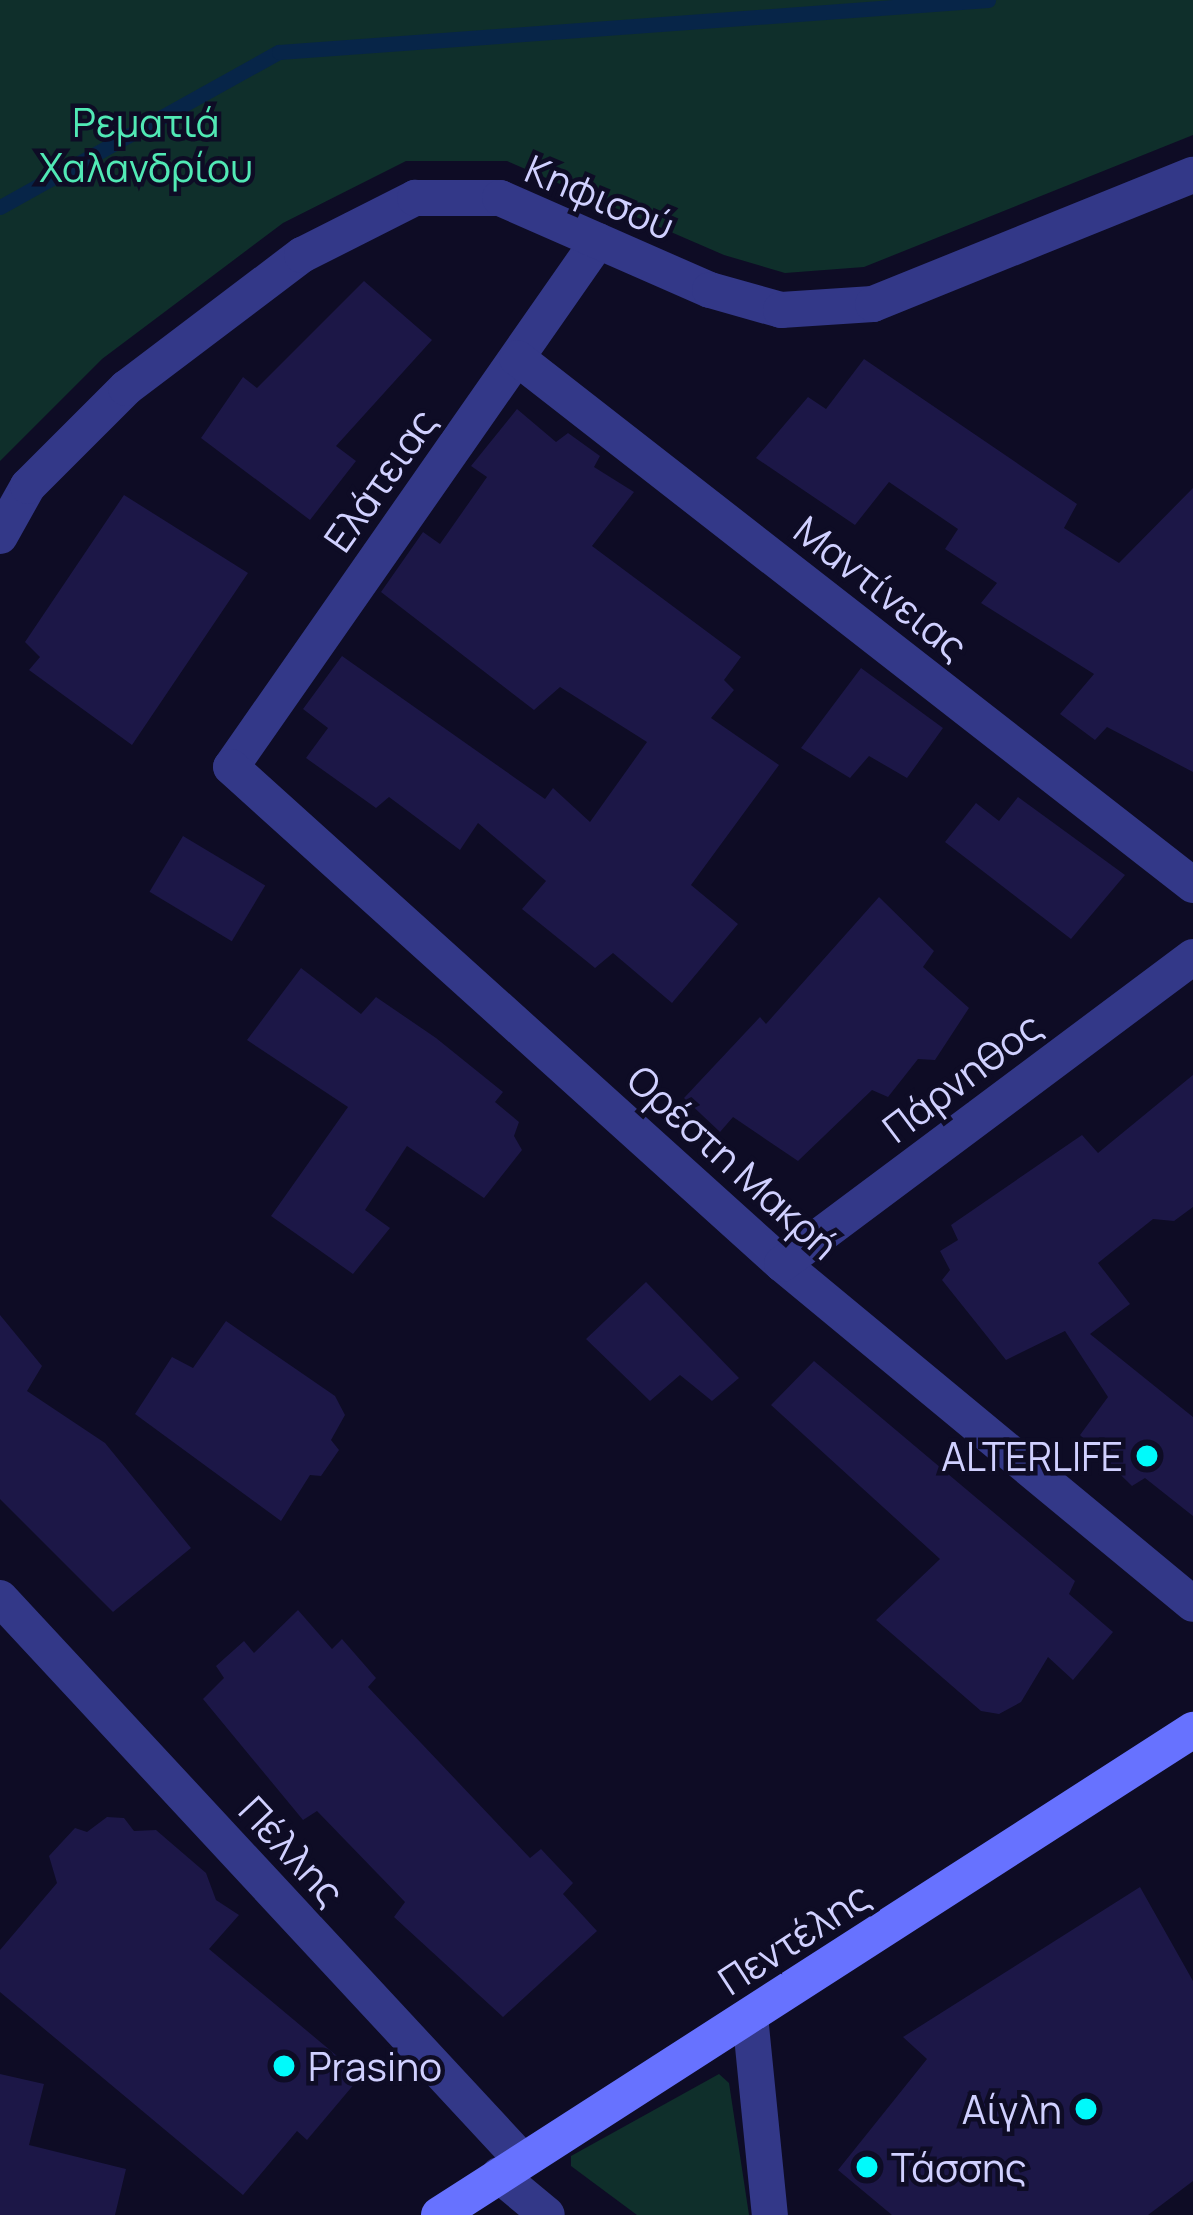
<!DOCTYPE html>
<meta charset="utf-8">
<style>
body{margin:0}
#map{position:relative;width:1193px;height:2215px;overflow:hidden;background:#0e0c25;font-family:Manrope,sans-serif}
div>[style]{position:absolute}
.green>*{inset:0;background:#0f2f2b}
.stream>*{height:15px;margin:-7.5px;padding:0 7.5px;transform-origin:7.5px;border-radius:7.5px;background:#072548}
.building>*{inset:0;background:#1c1747;transform-origin:0 0}
.street>*{height:36px;margin:-18px;padding:0 18px;transform-origin:18px;border-radius:18px;background:#333888}
.secondary>*{height:36px;margin:-18px;padding:0 18px;transform-origin:18px;border-radius:18px;background:#6772ff}
.dots>*{width:33px;height:33px;translate:-50% -50%;box-sizing:border-box;border:6px solid #0e0c25;border-radius:50%}
span{translate:-50% -50%;white-space:nowrap;text-align:center;line-height:1.15;-webkit-text-stroke:9px #0e0c25;paint-order:stroke}
.park-label{font-size:39px;color:#51e9b5}
.street-label{font-size:39px;color:#d0d0ff}
.poi-label{font-size:39px;color:#d0d0ff}
.right{translate:-100% -50%;text-align:right}
.left{translate:0 -50%;text-align:left}
</style>
<div id="map">
<div class="green">
<div style="clip-path:polygon(0 0,1193px 0,1193px 135px,864px 267px,785px 273px,724px 255px,507px 161px,406px 161px,283px 223px,102px 359px,0 461px)"></div>
<div style="clip-path:polygon(719px 2074px,729px 2083px,749px 2215px,637px 2215px,571px 2166px,571px 2156px)"></div>
</div>
<div class="stream">
<div style="left:0;top:207px;width:319px;rotate:-29.1deg"></div>
<div style="left:279px;top:52px;width:711px;rotate:-4.19deg"></div>
</div>
<div class="building">
<div style="clip-path:polygon(364px 281px,432px 340px,336px 446px,356px 461px,310px 520px,201px 438px,243px 377px,257px 388px)"></div>
<div style="clip-path:polygon(864px 359px,1077px 504px,1064px 528px,1119px 563px,1193px 488px,1193px 772px,1107px 727px,1095px 740px,1060px 714px,1094px 674px,981px 603px,997px 583px,945px 549px,958px 529px,889px 482px,855px 525px,756px 458px,808px 397px,826px 409px)"></div>
<div style="clip-path:polygon(517px 409px,556px 442px,568px 433px,600px 456px,594px 467px,634px 492px,592px 546px,741px 657px,724px 680px,734px 690px,711px 718px,779px 765px,691px 885px,738px 924px,672px 1003px,613px 953px,595px 968px,522px 909px,546px 881px,478px 823px,460px 850px,389px 797px,376px 808px,306px 758px,328px 728px,303px 709px,342px 656px,545px 799px,553px 788px,590px 822px,647px 742px,560px 687px,534px 710px,381px 592px,423px 532px,440px 544px,487px 477px,471px 466px)"></div>
<div style="clip-path:polygon(124px 495px,248px 573px,132px 745px,29px 670px,40px 657px,25px 642px)"></div>
<div style="clip-path:polygon(861px 668px,943px 728px,907px 778px,869px 756px,850px 778px,801px 748px)"></div>
<div style="clip-path:polygon(1018px 797px,1125px 875px,1071px 939px,945px 842px,976px 803px,999px 821px)"></div>
<div style="left:183px;top:836px;width:96px;height:65px;rotate:31deg"></div>
<div style="clip-path:polygon(879px 897px,934px 951px,923px 967px,969px 1008px,935px 1060px,918px 1059px,888px 1097px,872px 1090px,798px 1161px,733px 1117px,720px 1132px,684px 1098px,760px 1017px,766px 1024px)"></div>
<div style="clip-path:polygon(301px 968px,361px 1014px,376px 997px,436px 1038px,503px 1092px,495px 1102px,519px 1122px,514px 1136px,522px 1150px,484px 1198px,407px 1146px,365px 1210px,390px 1228px,353px 1274px,271px 1216px,348px 1107px,247px 1040px)"></div>
<div style="clip-path:polygon(1193px 1075px,1193px 1207px,1174px 1221px,1153px 1219px,1098px 1263px,1130px 1304px,1090px 1334px,1193px 1417px,1193px 1516px,1145px 1478px,1132px 1486px,1080px 1435px,1108px 1397px,1065px 1331px,1006px 1360px,942px 1280px,950px 1270px,940px 1251px,958px 1240px,951px 1225px,1082px 1135px,1098px 1153px)"></div>
<div style="clip-path:polygon(646px 1282px,739px 1378px,712px 1401px,680px 1375px,650px 1401px,586px 1339px)"></div>
<div style="clip-path:polygon(0 1315px,42px 1366px,27px 1391px,105px 1443px,191px 1548px,113px 1612px,0 1499px)"></div>
<div style="clip-path:polygon(226px 1321px,335px 1396px,345px 1415px,331px 1440px,339px 1450px,321px 1476px,310px 1475px,281px 1521px,135px 1414px,172px 1357px,193px 1368px)"></div>
<div style="clip-path:polygon(814px 1361px,1075px 1581px,1069px 1594px,1113px 1632px,1073px 1680px,1048px 1657px,1021px 1702px,999px 1714px,981px 1711px,876px 1620px,940px 1559px,771px 1405px)"></div>
<div style="clip-path:polygon(298px 1610px,332px 1649px,342px 1639px,376px 1678px,368px 1687px,530px 1858px,541px 1849px,573px 1883px,563px 1894px,597px 1931px,503px 2017px,394px 1917px,405px 1902px,317px 1811px,303px 1820px,203px 1699px,224px 1678px,216px 1666px,244px 1641px,254px 1653px)"></div>
<div style="clip-path:polygon(107px 1817px,124px 1818px,134px 1831px,156px 1830px,206px 1873px,216px 1900px,239px 1915px,209px 1949px,361px 2076px,307px 2140px,297px 2131px,243px 2195px,0 1992px,0 1950px,57px 1883px,49px 1856px,75px 1828px,87px 1832px)"></div>
<div style="clip-path:polygon(1140px 1887px,1193px 1981px,1193px 2181px,1148px 2215px,892px 2215px,838px 2170px,927px 2059px,903px 2037px)"></div>
<div style="clip-path:polygon(0 2074px,44px 2084px,29px 2145px,126px 2169px,115px 2215px,0 2215px)"></div>
</div>
<div class="street">
<div style="left:598px;top:241px;width:641px;rotate:124.9deg"></div>
<div style="left:231px;top:767px;width:742px;rotate:42.05deg"></div>
<div style="left:782px;top:1264px;width:533px;rotate:39.6deg"></div>
<div style="left:517px;top:358px;width:857px;rotate:37.94deg"></div>
<div style="left:0;top:536px;width:57px;rotate:-60.8deg"></div>
<div style="left:28px;top:486px;width:139px;rotate:-45deg"></div>
<div style="left:126px;top:388px;width:221px;rotate:-37.1deg"></div>
<div style="left:302px;top:255px;width:127px;rotate:-26.8deg"></div>
<div style="left:415px;top:198px;width:85px"></div>
<div style="left:500px;top:198px;width:229px;rotate:23.7deg"></div>
<div style="left:710px;top:290px;width:74px;rotate:15.7deg"></div>
<div style="left:781px;top:310px;width:92px;rotate:-3.7deg"></div>
<div style="left:873px;top:304px;width:345px;rotate:-22deg"></div>
<div style="left:782px;top:1264px;width:513px;rotate:-36.76deg"></div>
<div style="left:0;top:1598px;width:767px;rotate:47.11deg"></div>
<div style="left:750px;top:2016px;width:200px;rotate:84.3deg"></div>
<div style="left:499px;top:2175px;width:62px;rotate:39.8deg"></div>
</div>
<div class="secondary">
<div style="left:439px;top:2215px;width:897px;rotate:-32.75deg"></div>
</div>
<div class="dots">
<div style="left:1147px;top:1456px;background:#00fafb"></div>
<div style="left:284px;top:2066px;background:#00fafb"></div>
<div style="left:1086px;top:2109px;background:#00fafb"></div>
<div style="left:867px;top:2167px;background:#00fafb"></div>
</div>
<div class="park-label">
<span style="left:146px;top:145px">Ρεματιά<br>Χαλανδρίου</span>
</div>
<div class="street-label">
<span style="left:600px;top:197px;rotate:23deg">Κηφισού</span>
<span style="left:380px;top:480px;rotate:-55deg">Ελάτειας</span>
<span style="left:881px;top:588px;rotate:38deg">Μαντίνειας</span>
<span style="left:962px;top:1077px;rotate:-37deg">Πάρνηθος</span>
<span style="left:733px;top:1162px;rotate:42deg">Ορέστη Μακρή</span>
<span style="left:292px;top:1851px;rotate:47deg">Πέλλης</span>
<span style="left:794px;top:1938px;rotate:-33deg">Πεντέλης</span>
</div>
<div class="poi-label">
<span class="right" style="left:1123px;top:1456px">ALTERLIFE</span>
<span class="left" style="left:308px;top:2066px">Prasino</span>
<span class="right" style="left:1062px;top:2109px">Αίγλη</span>
<span class="left" style="left:891px;top:2167px">Τάσσης</span>
</div>
</div>
